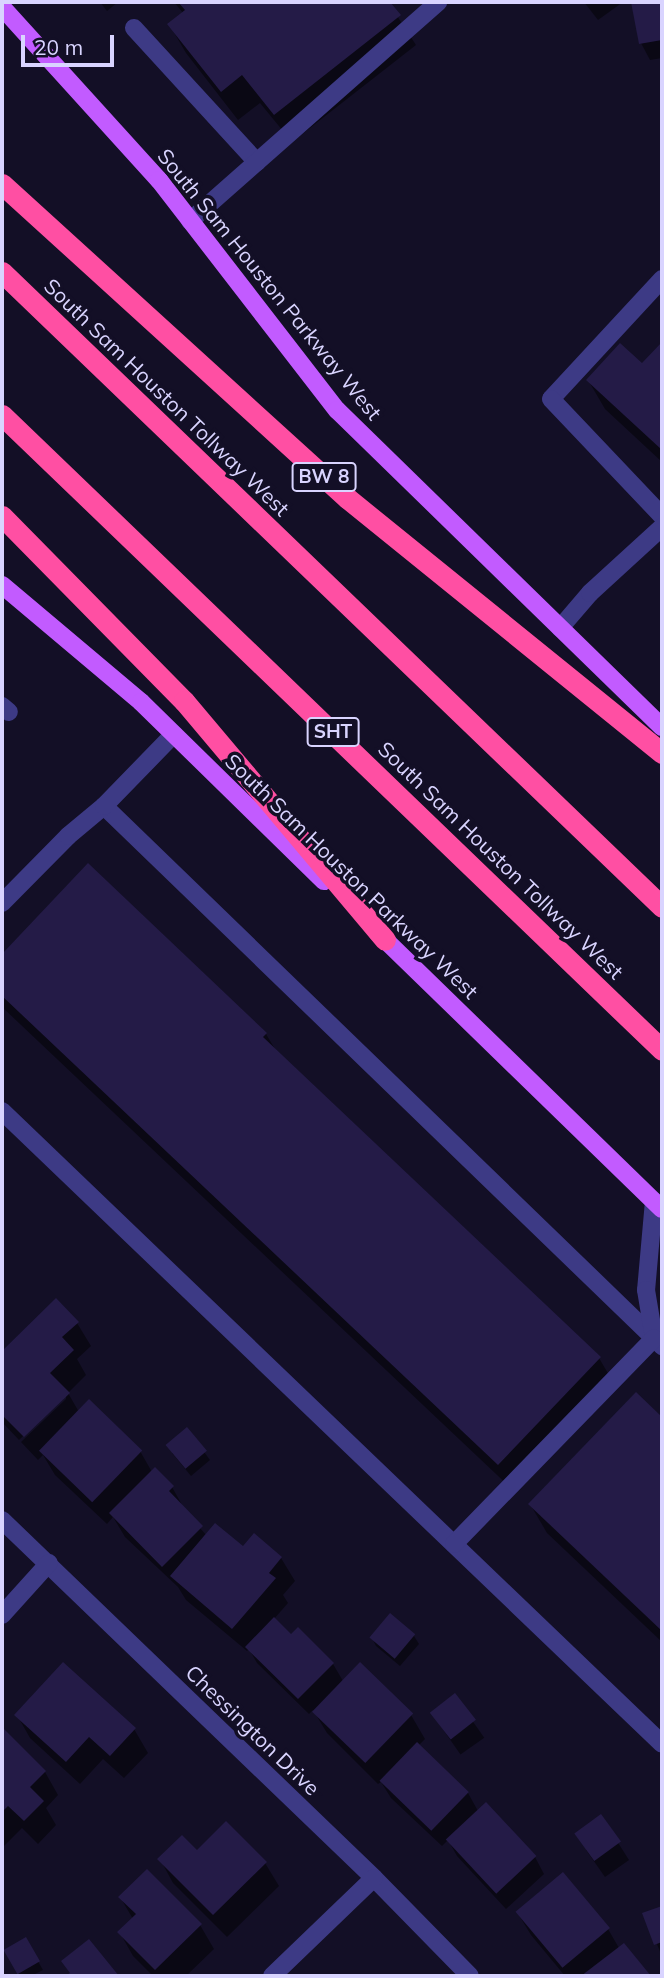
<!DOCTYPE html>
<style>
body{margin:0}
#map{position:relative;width:664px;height:1978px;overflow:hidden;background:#130f26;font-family:Mulish,sans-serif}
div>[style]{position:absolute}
.shadow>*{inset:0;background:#0007;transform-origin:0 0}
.building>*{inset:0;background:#241b47;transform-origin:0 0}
.minor>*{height:18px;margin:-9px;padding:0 9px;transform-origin:9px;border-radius:9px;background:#3d3a85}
.major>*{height:18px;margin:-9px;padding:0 9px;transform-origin:9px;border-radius:9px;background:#c25bff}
.highway>*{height:21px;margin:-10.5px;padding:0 10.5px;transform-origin:10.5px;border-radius:10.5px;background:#ff4fa3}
span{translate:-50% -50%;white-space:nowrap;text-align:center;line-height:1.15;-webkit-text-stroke:7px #130f26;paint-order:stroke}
.shield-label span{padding:2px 5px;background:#130f26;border:2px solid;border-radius:5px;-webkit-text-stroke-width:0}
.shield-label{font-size:19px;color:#d9d4ff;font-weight:700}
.street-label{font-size:21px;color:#d9d4ff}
.frame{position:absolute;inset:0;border:4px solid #d9d4ff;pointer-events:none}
.scale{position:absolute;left:21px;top:35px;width:93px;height:32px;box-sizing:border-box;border:4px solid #d9d4ff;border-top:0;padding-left:9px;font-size:21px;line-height:24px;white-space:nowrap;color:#d9d4ff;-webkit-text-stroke:5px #130f26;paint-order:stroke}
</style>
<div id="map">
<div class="shadow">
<div style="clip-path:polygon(100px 2px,118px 2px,107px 11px)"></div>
<div style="clip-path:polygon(174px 2px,388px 2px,416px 45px,292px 142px,260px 103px,238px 120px,186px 53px,169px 24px,183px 13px)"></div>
<div style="clip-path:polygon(584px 2px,623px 2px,598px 20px)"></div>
<div style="clip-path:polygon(633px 2px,662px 2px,662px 58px,650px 60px,641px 43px)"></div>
<div style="clip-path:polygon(662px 345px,662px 462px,605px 409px,588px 380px,642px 366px)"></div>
<div style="clip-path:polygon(88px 866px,266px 1034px,278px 1054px,599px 1358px,616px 1387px,515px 1492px,2px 1007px,2px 956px)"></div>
<div style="clip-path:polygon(56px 1301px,77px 1323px,91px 1346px,77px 1359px,86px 1375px,68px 1393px,79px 1412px,140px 1451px,152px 1472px,172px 1487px,186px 1512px,207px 1536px,281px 1558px,295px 1581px,283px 1595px,288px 1603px,274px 1619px,291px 1637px,333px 1664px,343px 1681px,411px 1715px,425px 1739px,418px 1746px,468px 1793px,478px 1811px,485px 1804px,535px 1857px,544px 1874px,506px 1909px,457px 1856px,448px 1840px,442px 1846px,391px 1798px,381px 1782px,378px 1784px,327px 1733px,313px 1710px,309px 1714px,257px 1663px,249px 1649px,247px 1651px,186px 1600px,178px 1587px,125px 1537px,113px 1517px,107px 1524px,55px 1475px,43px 1455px,38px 1460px,21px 1442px,66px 1399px,66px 1394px,19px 1440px,2px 1422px,2px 1353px)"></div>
<div style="clip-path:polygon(636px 1394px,662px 1420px,662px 1642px,547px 1533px,530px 1504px)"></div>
<div style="clip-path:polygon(187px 1429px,210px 1460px,191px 1476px,172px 1453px)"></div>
<div style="clip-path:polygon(390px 1616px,414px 1636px,419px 1644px,400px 1666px,376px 1646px,372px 1638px)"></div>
<div style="left:455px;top:1696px;width:51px;height:29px;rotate:55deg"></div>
<div style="clip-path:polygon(17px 1715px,134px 1729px,148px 1753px,124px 1778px,103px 1759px,80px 1784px,30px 1738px)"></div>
<div style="clip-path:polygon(2px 1729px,45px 1772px,58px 1795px,46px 1808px,56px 1825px,38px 1844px,22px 1828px,4px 1846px,2px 1843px)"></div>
<div style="clip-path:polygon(601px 1816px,629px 1860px,605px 1877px,586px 1850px)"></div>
<div style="clip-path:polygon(197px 1852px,265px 1863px,279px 1886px,227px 1937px,173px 1883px,160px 1859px)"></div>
<div style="clip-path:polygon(120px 1897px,200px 1925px,214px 1949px,186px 1976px,153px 1976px,133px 1956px,120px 1933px,133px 1919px)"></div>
<div style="clip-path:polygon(662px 1908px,662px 1956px,644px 1914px)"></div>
<div style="clip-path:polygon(517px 1912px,608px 1929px,619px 1948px,624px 1945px,648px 1976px,565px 1976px,531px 1935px)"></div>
<div style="clip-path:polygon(25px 1939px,43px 1970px,31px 1976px,20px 1976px,5px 1950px)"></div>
</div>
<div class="building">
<div style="clip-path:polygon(178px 2px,390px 2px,401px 15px,274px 115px,242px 75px,221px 92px,167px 24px,185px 10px)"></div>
<div style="clip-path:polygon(631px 2px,662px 2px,662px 40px,639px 44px)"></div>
<div style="clip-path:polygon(662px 342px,662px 450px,586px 380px,620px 343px,642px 363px)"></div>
<div style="clip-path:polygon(88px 863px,267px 1033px,263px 1037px,601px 1357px,498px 1465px,2px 996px,2px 954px)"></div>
<div style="clip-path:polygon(56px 1298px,79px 1322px,62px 1337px,74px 1350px,50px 1373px,70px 1393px,24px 1437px,2px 1415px,2px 1351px)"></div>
<div style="clip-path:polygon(636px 1392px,662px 1417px,662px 1631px,528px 1504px)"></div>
<div style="left:89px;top:1399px;width:74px;height:72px;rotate:44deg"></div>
<div style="left:187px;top:1427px;width:31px;height:28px;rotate:50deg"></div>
<div style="clip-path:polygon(155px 1467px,174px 1486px,169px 1491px,203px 1526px,162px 1567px,109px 1513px)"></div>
<div style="clip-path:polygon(215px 1523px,243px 1546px,254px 1533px,282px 1557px,269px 1573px,276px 1578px,232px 1629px,170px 1576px)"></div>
<div style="left:390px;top:1613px;width:33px;height:32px;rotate:40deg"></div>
<div style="clip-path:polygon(274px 1617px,291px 1634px,298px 1627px,334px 1663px,298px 1699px,245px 1647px)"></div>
<div style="clip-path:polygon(63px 1662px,136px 1728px,110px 1756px,89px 1737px,66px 1762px,14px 1715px)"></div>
<div style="left:360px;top:1662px;width:74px;height:69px;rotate:44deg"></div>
<div style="left:455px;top:1693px;width:34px;height:32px;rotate:52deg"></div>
<div style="clip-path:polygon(2px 1727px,46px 1771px,30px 1787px,44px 1801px,24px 1821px,8px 1806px,2px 1812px)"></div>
<div style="left:417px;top:1742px;width:72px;height:54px;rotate:44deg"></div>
<div style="left:486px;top:1802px;width:74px;height:55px;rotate:47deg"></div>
<div style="left:601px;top:1814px;width:34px;height:33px;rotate:54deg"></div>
<div style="clip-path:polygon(226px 1821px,267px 1862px,213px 1915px,157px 1859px,182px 1835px,197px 1850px)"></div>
<div style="clip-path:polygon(147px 1869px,202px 1924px,155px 1970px,117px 1932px,136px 1914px,118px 1897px)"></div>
<div style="left:563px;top:1872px;width:73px;height:62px;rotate:50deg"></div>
<div style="clip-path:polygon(662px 1906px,662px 1942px,654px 1945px,642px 1913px)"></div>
<div style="left:26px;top:1937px;width:28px;height:26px;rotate:60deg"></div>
<div style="clip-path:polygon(89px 1939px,119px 1976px,65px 1976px,70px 1973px,61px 1961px)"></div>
<div style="clip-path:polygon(624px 1943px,651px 1976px,581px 1976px)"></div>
</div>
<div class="minor">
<div style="left:134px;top:28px;width:182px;rotate:47.5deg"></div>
<div style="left:190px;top:221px;width:331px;rotate:-41.4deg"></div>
<div style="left:662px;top:279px;width:163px;rotate:132.8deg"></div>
<div style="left:551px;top:399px;width:161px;rotate:46.5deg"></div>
<div style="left:560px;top:628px;width:46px;rotate:-49.4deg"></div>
<div style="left:590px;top:593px;width:98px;rotate:-42.5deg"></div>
<div style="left:2px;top:706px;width:9px;rotate:41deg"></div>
<div style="left:104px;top:806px;width:777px;rotate:44.06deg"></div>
<div style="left:2px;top:903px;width:94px;rotate:-45.4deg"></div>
<div style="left:68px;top:836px;width:47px;rotate:-39.8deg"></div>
<div style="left:104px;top:806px;width:100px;rotate:-45.8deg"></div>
<div style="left:2px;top:1111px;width:914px;rotate:43.8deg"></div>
<div style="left:654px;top:1201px;width:89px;rotate:95.1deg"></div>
<div style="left:646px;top:1290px;width:49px;rotate:80.5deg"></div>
<div style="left:2px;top:1520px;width:516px;rotate:43.9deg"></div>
<div style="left:374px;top:1878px;width:137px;rotate:45.6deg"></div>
<div style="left:454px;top:1544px;width:287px;rotate:-45.8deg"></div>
<div style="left:2px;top:1615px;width:70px;rotate:-47.9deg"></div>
<div style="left:272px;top:1976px;width:141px;rotate:-43.9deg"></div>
</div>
<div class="major">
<div style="left:2px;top:7px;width:234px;rotate:47.8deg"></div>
<div style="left:159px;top:180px;width:291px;rotate:52.3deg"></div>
<div style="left:337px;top:410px;width:454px;rotate:44.3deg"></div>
<div style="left:2px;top:585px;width:182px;rotate:40.1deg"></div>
<div style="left:141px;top:702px;width:256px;rotate:44.4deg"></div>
<div style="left:377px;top:932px;width:397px;rotate:44.2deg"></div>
</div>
<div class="highway">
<div style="left:2px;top:184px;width:466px;rotate:42.3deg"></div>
<div style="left:347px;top:498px;width:405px;rotate:39deg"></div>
<div style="left:2px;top:272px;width:916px;rotate:43.89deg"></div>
<div style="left:2px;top:415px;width:916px;rotate:43.89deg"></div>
<div style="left:2px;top:516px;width:260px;rotate:45.5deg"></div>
<div style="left:184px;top:701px;width:312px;rotate:49.9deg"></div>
</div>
<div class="shield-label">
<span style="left:324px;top:477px">BW 8</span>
<span style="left:333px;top:732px">SHT</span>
</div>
<div class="street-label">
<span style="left:270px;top:284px;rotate:51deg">South Sam Houston Parkway West</span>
<span style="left:167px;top:397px;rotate:44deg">South Sam Houston Tollway West</span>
<span style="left:501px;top:860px;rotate:44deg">South Sam Houston Tollway West</span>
<span style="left:352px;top:876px;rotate:44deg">South Sam Houston Parkway West</span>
<span style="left:253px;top:1730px;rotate:44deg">Chessington Drive</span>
</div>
<div class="frame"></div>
<div class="scale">20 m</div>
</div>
